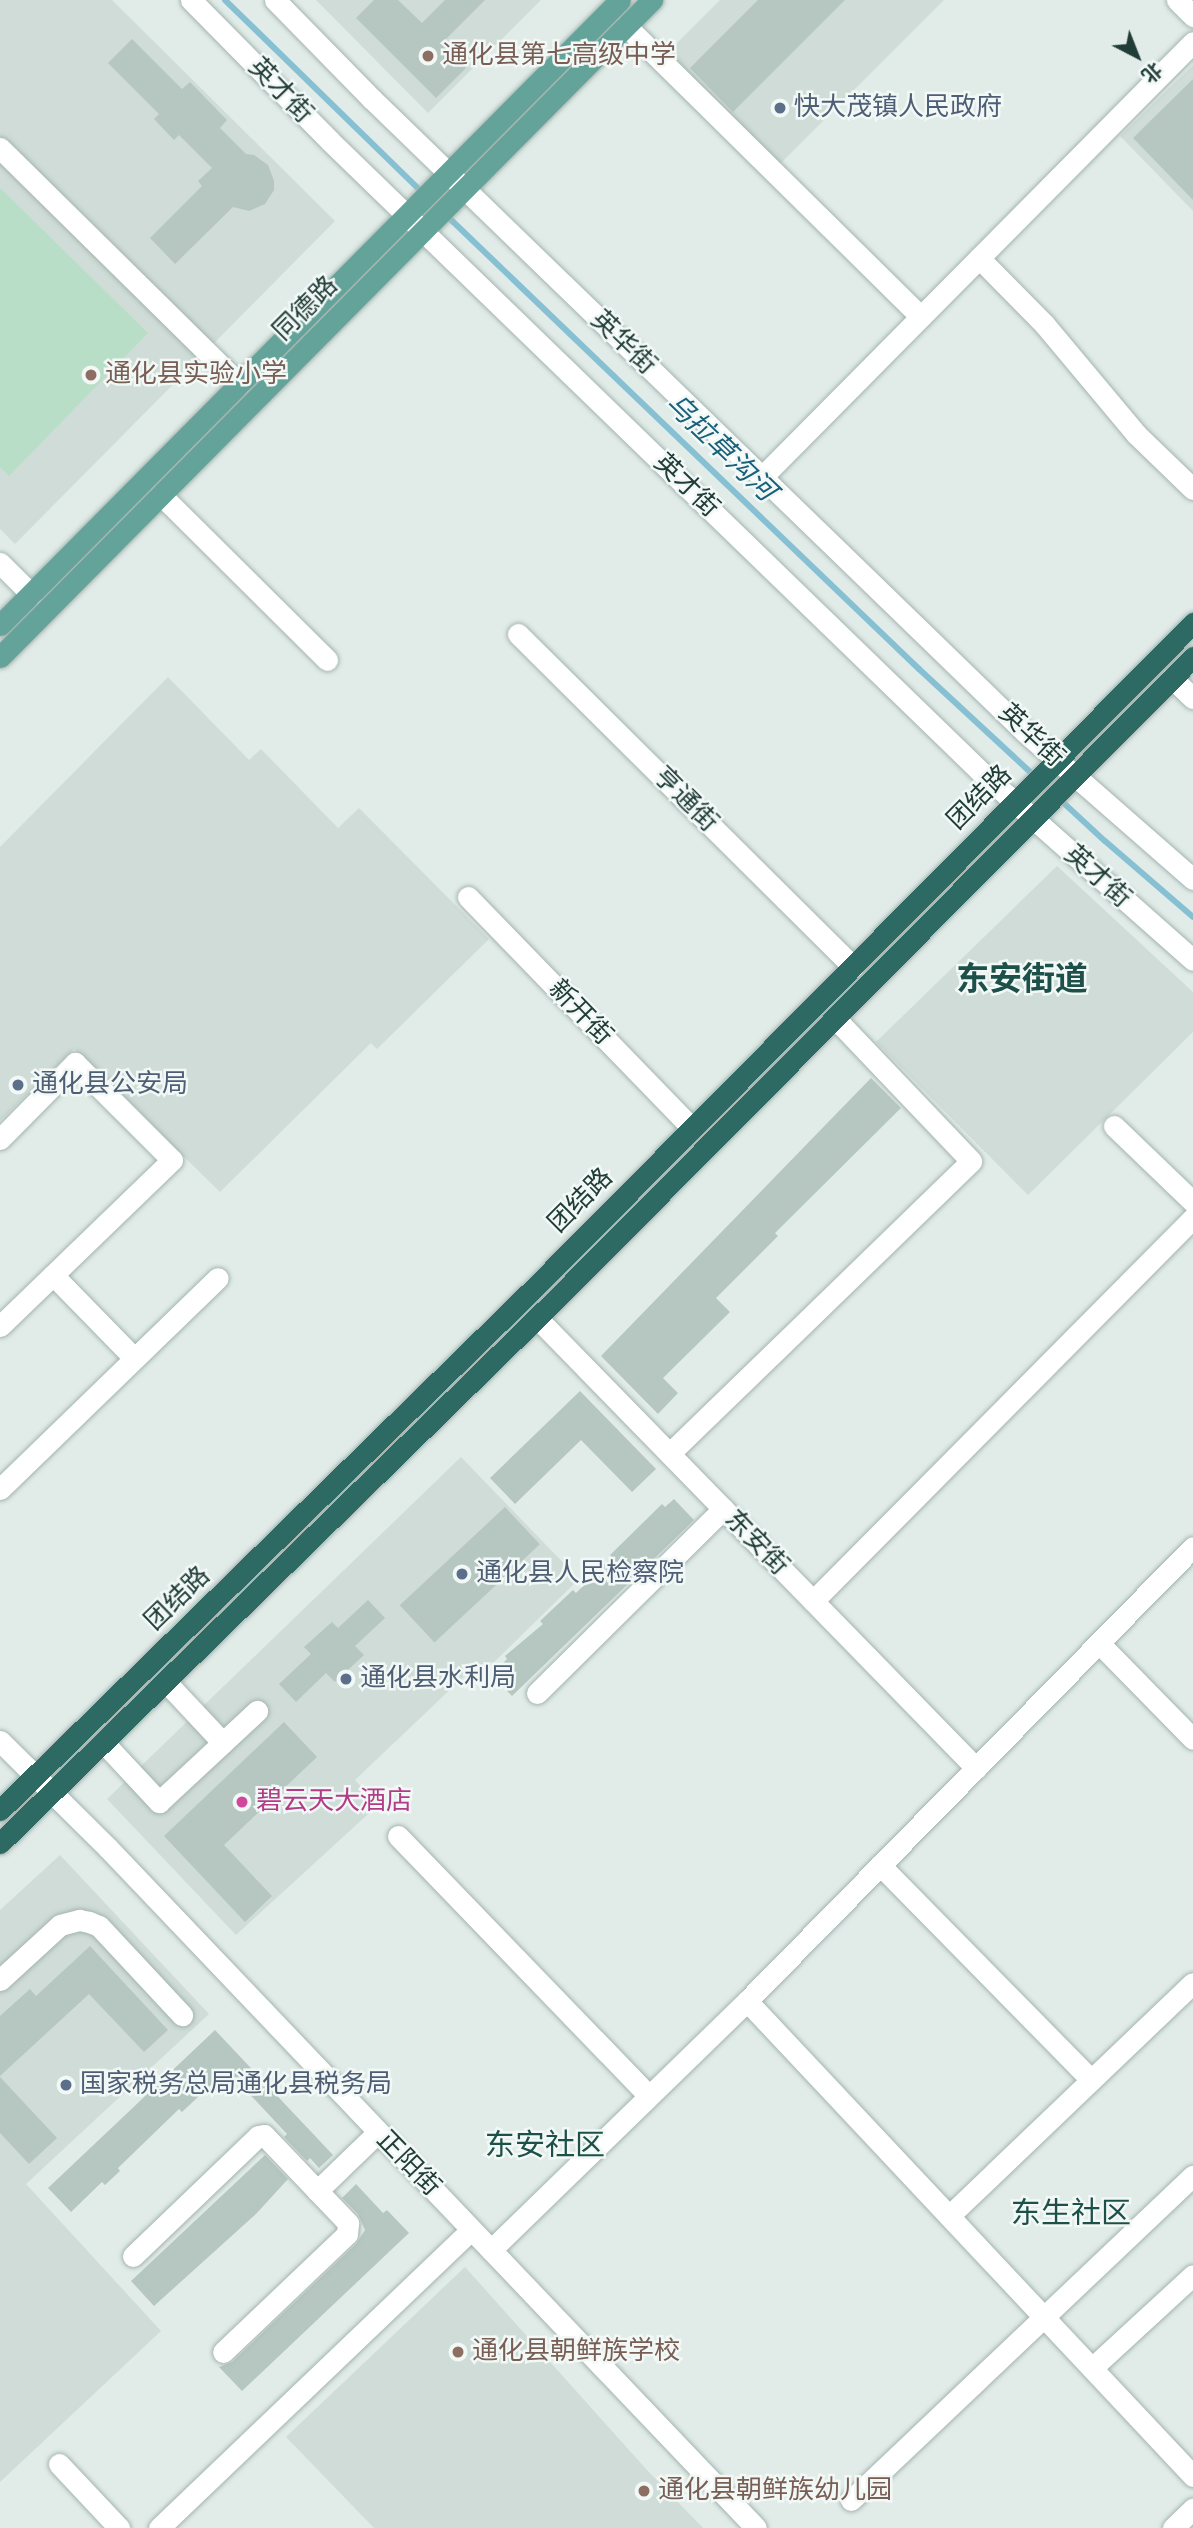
<!DOCTYPE html>
<meta charset="utf-8">
<style>
body{margin:0}
#map{position:relative;width:1193px;height:2528px;overflow:hidden;background:#e1ece8;font-family:"Alegreya Sans","Noto Sans SC",sans-serif}
div>[style]{position:absolute}
.built>*{inset:0;background:#cfdcd7}
.green>*{inset:0;background:#b9dec7}
.stream>*{height:6px;margin:-3px;padding:0 3px;transform-origin:3px;border-radius:3px;background:#87c0d3}
.building>*{inset:0;background:#b6c7c1;transform-origin:0 0}
.roads{filter:drop-shadow(0 0 2px #a4b4b0) drop-shadow(0 0 2px #a4b4b0)}
.minor>*{height:21px;margin:-10.5px;padding:0 10.5px;transform-origin:10.5px;border-radius:10.5px;background:#fff}
.major>*{height:21px;margin:-10.5px;padding:0 10.5px;transform-origin:10.5px;border-radius:10.5px;background:#64a399}
.highway>*{height:21px;margin:-10.5px;padding:0 10.5px;transform-origin:10.5px;border-radius:10.5px;background:#2c6a63}
.dots>*{width:19px;height:19px;translate:-50% -50%;box-sizing:border-box;border:4px solid #f2f8f6;border-radius:50%}
span{translate:-50% -50%;white-space:nowrap;text-align:center;line-height:1.15;-webkit-text-stroke:5px #f2f8f6;paint-order:stroke}
.education-label{font-size:26px;color:#785e54}
.left{translate:0 -50%;text-align:left}
.street-label{font-size:26px;color:#213d38}
.service-label{font-size:26px;color:#4e5e75}
.hotel-label{font-size:26px;color:#b23c85}
.water-label{font-size:28px;color:#19617b;font-style:italic}
.quarter-label{font-size:30px;color:#1c5048}
.district-label{font-size:33px;color:#1c5048;font-weight:700}
.north{position:absolute;left:1102px;top:21px;width:70px;height:70px;-webkit-text-stroke:5px #f2f8f6;paint-order:stroke;rotate:138deg;font-size:19px;font-weight:700;line-height:28px;text-align:center;color:#213d38}
.north::after{content:'';display:block;margin:auto;width:24px;height:32px;background:#213d38;clip-path:polygon(50% 0,100% 100%,50% 72%,0 100%)}
</style>
<div id="map">
<div class="built">
<div style="clip-path:polygon(0 0,112px 0,335px 221px,15px 544px,0 529px)"></div>
<div style="clip-path:polygon(316px 0,541px 0,428px 113px)"></div>
<div style="clip-path:polygon(720px 0,944px 0,780px 164px,668px 52px)"></div>
<div style="clip-path:polygon(1193px 65px,1193px 211px,1120px 136px)"></div>
<div style="clip-path:polygon(168px 677px,249px 760px,261px 749px,338px 828px,359px 808px,489px 939px,377px 1049px,371px 1043px,220px 1192px,74px 1049px,0 1121px,0 847px)"></div>
<div style="clip-path:polygon(1057px 866px,1193px 992px,1193px 1032px,1028px 1195px,876px 1042px)"></div>
<div style="clip-path:polygon(461px 1457px,579px 1579px,484px 1672px,476px 1665px,355px 1780px,378px 1805px,236px 1935px,107px 1799px)"></div>
<div style="clip-path:polygon(60px 1855px,209px 2014px,26px 2184px,161px 2331px,0 2482px,0 1910px)"></div>
<div style="clip-path:polygon(465px 2267px,646px 2469px,703px 2528px,374px 2528px,286px 2437px)"></div>
</div>
<div class="green">
<div style="clip-path:polygon(0 188px,148px 333px,9px 476px,0 467px)"></div>
</div>
<div class="stream">
<div style="left:225px;top:0;width:278px;rotate:44.3deg"></div>
<div style="left:445px;top:214px;width:657px;rotate:43.83deg"></div>
<div style="left:919px;top:669px;width:253px;rotate:42.8deg"></div>
<div style="left:1105px;top:841px;width:116px;rotate:40.8deg"></div>
</div>
<div class="building">
<div style="clip-path:polygon(374px 0,398px 0,422px 23px,445px 0,485px 0,442px 43px,466px 68px,436px 98px,356px 18px)"></div>
<div style="clip-path:polygon(758px 0,845px 0,733px 112px,690px 68px)"></div>
<div style="clip-path:polygon(132px 39px,182px 89px,190px 82px,227px 120px,220px 128px,246px 154px,254px 155px,268px 165px,274px 181px,274px 190px,265px 204px,249px 211px,233px 207px,175px 264px,150px 238px,202px 186px,198px 181px,212px 168px,179px 135px,174px 140px,154px 119px,159px 114px,108px 63px)"></div>
<div style="clip-path:polygon(1193px 79px,1193px 200px,1133px 138px)"></div>
<div style="clip-path:polygon(871px 1078px,901px 1108px,775px 1233px,778px 1236px,716px 1298px,730px 1312px,663px 1378px,678px 1393px,658px 1414px,601px 1356px)"></div>
<div style="clip-path:polygon(580px 1391px,656px 1469px,632px 1492px,581px 1440px,515px 1504px,490px 1478px)"></div>
<div style="clip-path:polygon(674px 1499px,694px 1520px,512px 1696px,492px 1675px,507px 1659px,505px 1656px,543px 1624px,540px 1621px,573px 1590px,576px 1593px,612px 1557px,610px 1555px,662px 1504px,665px 1507px)"></div>
<div style="left:505px;top:1507px;width:51px;height:144px;rotate:47deg"></div>
<div style="clip-path:polygon(368px 1600px,385px 1618px,355px 1646px,364px 1655px,335px 1682px,326px 1673px,296px 1702px,279px 1684px,311px 1654px,304px 1647px,332px 1622px,338px 1628px)"></div>
<div style="clip-path:polygon(284px 1722px,317px 1757px,224px 1845px,272px 1896px,245px 1922px,164px 1836px)"></div>
<div style="clip-path:polygon(90px 1946px,168px 2030px,144px 2052px,89px 1994px,0 2076px,0 2016px,30px 1989px,36px 1996px)"></div>
<div style="clip-path:polygon(215px 2030px,333px 2155px,319px 2168px,310px 2158px,307px 2161px,284px 2137px,287px 2134px,227px 2070px,182px 2112px,179px 2109px,118px 2168px,120px 2171px,105px 2185px,102px 2182px,71px 2212px,48px 2188px)"></div>
<div style="clip-path:polygon(0 2077px,57px 2138px,29px 2164px,0 2133px)"></div>
<div style="clip-path:polygon(265px 2155px,288px 2179px,256px 2214px,154px 2306px,131px 2281px)"></div>
<div style="clip-path:polygon(356px 2184px,383px 2213px,387px 2210px,409px 2233px,242px 2391px,219px 2367px,232px 2362px,356px 2244px,365px 2230px,358px 2214px,342px 2198px)"></div>
</div>
<div class="roads">
<div class="minor">
<div style="left:191px;top:0;width:198px;rotate:45.4deg"></div>
<div style="left:330px;top:141px;width:911px;rotate:44.11deg"></div>
<div style="left:984px;top:775px;width:279px;rotate:41.5deg"></div>
<div style="left:275px;top:0;width:139px;rotate:45.6deg"></div>
<div style="left:372px;top:99px;width:909px;rotate:44.11deg"></div>
<div style="left:1025px;top:732px;width:223px;rotate:41.2deg"></div>
<div style="left:1177px;top:0;width:23px;rotate:45deg"></div>
<div style="left:626px;top:26px;width:414px;rotate:44.6deg"></div>
<div style="left:0;top:148px;width:336px;rotate:44.6deg"></div>
<div style="left:979px;top:258px;width:94px;rotate:45.4deg"></div>
<div style="left:1045px;top:325px;width:142px;rotate:50.1deg"></div>
<div style="left:1136px;top:434px;width:79px;rotate:44deg"></div>
<div style="left:762px;top:477px;width:612px;rotate:-45.26deg"></div>
<div style="left:161px;top:495px;width:234px;rotate:44.8deg"></div>
<div style="left:0;top:563px;width:44px;rotate:45deg"></div>
<div style="left:518px;top:634px;width:472px;rotate:44.8deg"></div>
<div style="left:1172px;top:678px;width:29px;rotate:44deg"></div>
<div style="left:468px;top:897px;width:322px;rotate:45.9deg"></div>
<div style="left:1114px;top:1126px;width:110px;rotate:43.9deg"></div>
<div style="left:0;top:1139px;width:107px;rotate:-45.4deg"></div>
<div style="left:75px;top:1063px;width:137px;rotate:45deg"></div>
<div style="left:172px;top:1160px;width:239px;rotate:136deg"></div>
<div style="left:53px;top:1275px;width:116px;rotate:45.7deg"></div>
<div style="left:537px;top:1318px;width:629px;rotate:45.71deg"></div>
<div style="left:670px;top:1453px;width:419px;rotate:-44.1deg"></div>
<div style="left:971px;top:1161px;width:197px;rotate:-133.6deg"></div>
<div style="left:0;top:1489px;width:303px;rotate:-44.1deg"></div>
<div style="left:813px;top:1601px;width:540px;rotate:-45.23deg"></div>
<div style="left:1099px;top:1643px;width:134px;rotate:45.6deg"></div>
<div style="left:166px;top:1682px;width:83px;rotate:46.9deg"></div>
<div style="left:537px;top:1693px;width:262px;rotate:-44.7deg"></div>
<div style="left:0;top:1741px;width:152px;rotate:44.7deg"></div>
<div style="left:108px;top:1848px;width:939px;rotate:46.38deg"></div>
<div style="left:104px;top:1743px;width:81px;rotate:47deg"></div>
<div style="left:159px;top:1802px;width:134px;rotate:-42.9deg"></div>
<div style="left:398px;top:1836px;width:361px;rotate:46deg"></div>
<div style="left:880px;top:1865px;width:301px;rotate:45.5deg"></div>
<div style="left:0;top:1980px;width:81px;rotate:-42.5deg"></div>
<div style="left:60px;top:1925px;width:20px;rotate:-15deg"></div>
<div style="left:79px;top:1920px;width:10px;rotate:11deg"></div>
<div style="left:89px;top:1922px;width:11px;rotate:22deg"></div>
<div style="left:99px;top:1926px;width:122px;rotate:47deg"></div>
<div style="left:747px;top:2001px;width:652px;rotate:46.8deg"></div>
<div style="left:317px;top:2191px;width:85px;rotate:-44deg"></div>
<div style="left:949px;top:2216px;width:337px;rotate:-43.7deg"></div>
<div style="left:491px;top:2250px;width:357px;rotate:-44.2deg"></div>
<div style="left:747px;top:2001px;width:636px;rotate:-45.51deg"></div>
<div style="left:133px;top:2256px;width:173px;rotate:-43.8deg"></div>
<div style="left:258px;top:2136px;width:6px;rotate:-9deg"></div>
<div style="left:264px;top:2135px;width:122px;rotate:46.3deg"></div>
<div style="left:348px;top:2223px;width:11px;rotate:95deg"></div>
<div style="left:347px;top:2234px;width:171px;rotate:136.4deg"></div>
<div style="left:1092px;top:2368px;width:137px;rotate:-42.6deg"></div>
<div style="left:59px;top:2464px;width:88px;rotate:46.8deg"></div>
<div style="left:851px;top:2500px;width:471px;rotate:-43.5deg"></div>
<div style="left:159px;top:2528px;width:431px;rotate:-43.7deg"></div>
<div style="left:1173px;top:2528px;width:28px;rotate:-44deg"></div>
</div>
<div class="major">
<div style="left:0;top:625px;width:880px;rotate:-45.23deg"></div>
<div style="left:0;top:657px;width:926px;rotate:-45.22deg"></div>
</div>
<div class="highway">
<div style="left:0;top:1810px;width:752px;rotate:-44.35deg"></div>
<div style="left:538px;top:1284px;width:931px;rotate:-45.26deg"></div>
<div style="left:0;top:1843px;width:776px;rotate:-44.37deg"></div>
<div style="left:555px;top:1300px;width:906px;rotate:-45.22deg"></div>
</div>
</div>
<div class="dots">
<div style="left:428px;top:56px;background:#8d6e63"></div>
<div style="left:780px;top:108px;background:#5c6f8a"></div>
<div style="left:91px;top:375px;background:#8d6e63"></div>
<div style="left:18px;top:1085px;background:#5c6f8a"></div>
<div style="left:462px;top:1574px;background:#5c6f8a"></div>
<div style="left:346px;top:1679px;background:#5c6f8a"></div>
<div style="left:242px;top:1802px;background:#d1479c"></div>
<div style="left:66px;top:2085px;background:#5c6f8a"></div>
<div style="left:458px;top:2352px;background:#8d6e63"></div>
<div style="left:644px;top:2491px;background:#8d6e63"></div>
</div>
<div class="education-label">
<span class="left" style="left:442px;top:56px">通化县第七高级中学</span>
<span class="left" style="left:105px;top:375px">通化县实验小学</span>
<span class="left" style="left:472px;top:2352px">通化县朝鲜族学校</span>
<span class="left" style="left:658px;top:2491px">通化县朝鲜族幼儿园</span>
</div>
<div class="street-label">
<span style="left:280px;top:91px;rotate:46deg">英才街</span>
<span style="left:306px;top:309px;rotate:-45deg">同德路</span>
<span style="left:623px;top:343px;rotate:44deg">英华街</span>
<span style="left:686px;top:486px;rotate:44deg">英才街</span>
<span style="left:1031px;top:736px;rotate:43deg">英华街</span>
<span style="left:980px;top:798px;rotate:-45deg">团结路</span>
<span style="left:685px;top:800px;rotate:45deg">亨通街</span>
<span style="left:1097px;top:877px;rotate:42deg">英才街</span>
<span style="left:580px;top:1013px;rotate:46deg">新开街</span>
<span style="left:581px;top:1201px;rotate:-45deg">团结路</span>
<span style="left:756px;top:1543px;rotate:46deg">东安街</span>
<span style="left:178px;top:1599px;rotate:-44deg">团结路</span>
<span style="left:408px;top:2164px;rotate:46deg">正阳街</span>
</div>
<div class="service-label">
<span class="left" style="left:794px;top:108px">快大茂镇人民政府</span>
<span class="left" style="left:32px;top:1085px">通化县公安局</span>
<span class="left" style="left:476px;top:1574px">通化县人民检察院</span>
<span class="left" style="left:360px;top:1679px">通化县水利局</span>
<span class="left" style="left:80px;top:2085px">国家税务总局通化县税务局</span>
</div>
<div class="hotel-label">
<span class="left" style="left:256px;top:1802px">碧云天大酒店</span>
</div>
<div class="water-label">
<span style="left:720px;top:448px;rotate:44deg">乌拉草沟河</span>
</div>
<div class="quarter-label">
<span style="left:545px;top:2146px">东安社区</span>
<span style="left:1071px;top:2214px">东生社区</span>
</div>
<div class="district-label">
<span style="left:1022px;top:981px">东安街道</span>
</div>
<div class="north">北</div>
</div>
